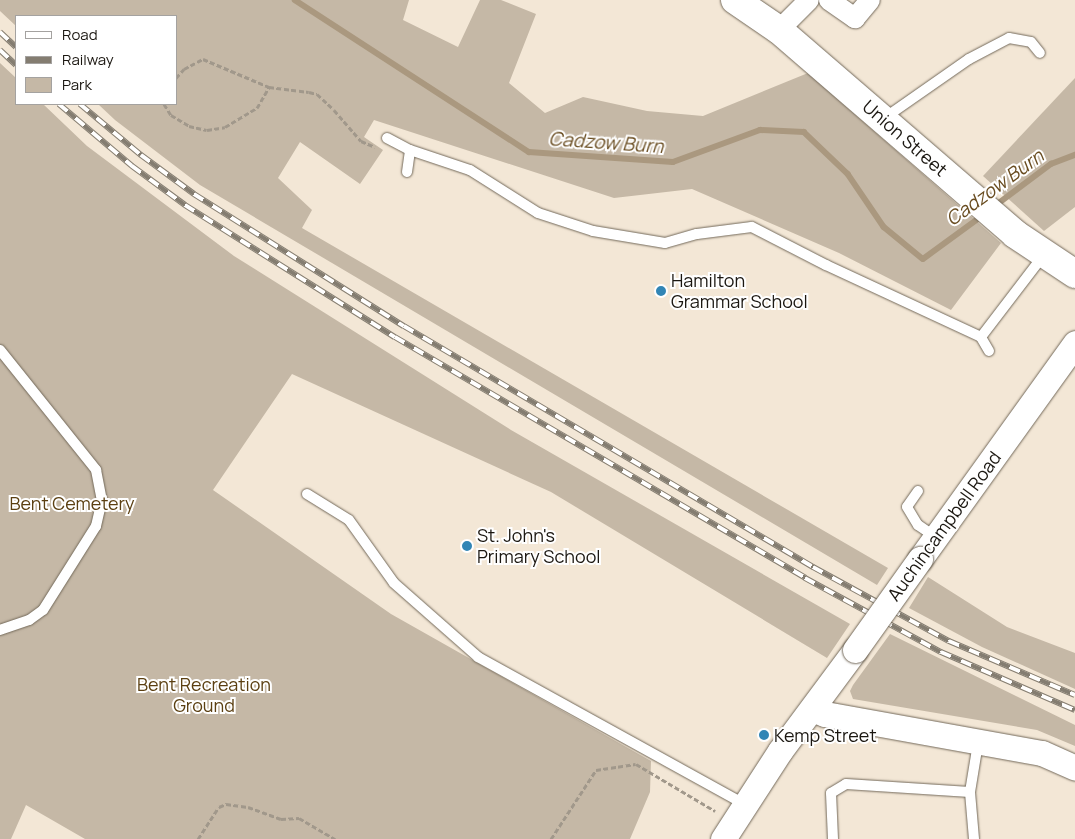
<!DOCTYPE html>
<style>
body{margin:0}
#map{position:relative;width:1075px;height:839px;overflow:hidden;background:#f3e7d6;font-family:Manrope,sans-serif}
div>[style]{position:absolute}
.green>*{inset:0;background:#c5b8a6}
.stream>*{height:5.5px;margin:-2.75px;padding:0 2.75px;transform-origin:2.75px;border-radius:2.75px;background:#aa987f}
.path>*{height:3px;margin-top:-1.5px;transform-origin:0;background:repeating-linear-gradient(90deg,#a1988b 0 5px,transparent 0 7.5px)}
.roads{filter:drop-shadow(0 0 1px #73695a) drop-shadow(0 0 1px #73695a)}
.service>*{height:10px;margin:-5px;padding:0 5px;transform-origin:5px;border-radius:5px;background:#fff}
.minor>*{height:20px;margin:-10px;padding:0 10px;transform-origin:10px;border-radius:10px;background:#fff}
.tertiary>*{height:25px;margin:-12.5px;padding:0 12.5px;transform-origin:12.5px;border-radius:12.5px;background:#fff}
.primary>*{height:28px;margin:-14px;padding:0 14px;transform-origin:14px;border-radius:14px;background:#fff}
.rail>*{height:5.5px;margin-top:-2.75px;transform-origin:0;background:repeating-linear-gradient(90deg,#fff 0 11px,#847d71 0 22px);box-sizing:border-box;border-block:1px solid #847d71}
.bridges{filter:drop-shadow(0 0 1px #73695a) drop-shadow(0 0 1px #73695a)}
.tertiary-bridge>*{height:25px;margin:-12.5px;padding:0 12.5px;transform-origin:12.5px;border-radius:12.5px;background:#fff}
.dots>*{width:14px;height:14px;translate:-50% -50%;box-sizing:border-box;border:2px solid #fff;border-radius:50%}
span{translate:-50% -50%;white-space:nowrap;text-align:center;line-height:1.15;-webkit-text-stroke:4px #fff;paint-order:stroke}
.street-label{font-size:18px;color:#1b1711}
.poi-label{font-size:18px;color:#1b1711}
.left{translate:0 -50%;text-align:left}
.park-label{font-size:18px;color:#5b3f11}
.water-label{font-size:19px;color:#694c20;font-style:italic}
.legend{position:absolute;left:15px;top:15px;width:162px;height:90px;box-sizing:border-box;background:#fff;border:1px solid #a4a2a0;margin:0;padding:6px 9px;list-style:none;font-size:15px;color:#1b1711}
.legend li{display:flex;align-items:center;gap:10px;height:25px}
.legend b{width:25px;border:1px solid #a4a2a0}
</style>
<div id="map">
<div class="green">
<div style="clip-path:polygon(0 0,409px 0,403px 20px,458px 47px,480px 0,501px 0,536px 14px,509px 83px,545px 113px,583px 97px,647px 111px,703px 116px,808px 73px,1001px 243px,951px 310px,839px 253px,692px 189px,614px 198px,374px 120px,364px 137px,383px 150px,360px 184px,300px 142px,278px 178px,312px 210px,302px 228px,888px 568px,877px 585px,200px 185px,115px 120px,98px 104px,176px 104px,176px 16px,16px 16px,16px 26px,0 11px)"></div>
<div style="clip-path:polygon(0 63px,16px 78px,16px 104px,43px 104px,87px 146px,234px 256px,511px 430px,850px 624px,827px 658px,551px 492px,292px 374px,213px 490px,391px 614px,651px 761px,650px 792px,630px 839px,85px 839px,26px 805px,11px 839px,0 839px)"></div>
<div style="clip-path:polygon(1075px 78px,1075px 207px,1044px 231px,983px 176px)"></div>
<div style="clip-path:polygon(928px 577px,1007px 627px,1075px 653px,1075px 689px,982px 647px,909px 608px)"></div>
<div style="clip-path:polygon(890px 634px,1075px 725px,1075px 746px,1037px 730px,853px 699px,850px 691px,853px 685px)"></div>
</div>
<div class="stream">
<div style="left:295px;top:0;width:279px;rotate:33deg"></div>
<div style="left:529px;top:152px;width:144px;rotate:4deg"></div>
<div style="left:673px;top:162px;width:93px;rotate:-20.2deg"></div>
<div style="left:760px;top:130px;width:44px;rotate:2.6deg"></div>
<div style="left:804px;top:132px;width:61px;rotate:43.7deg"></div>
<div style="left:848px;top:174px;width:64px;rotate:55.8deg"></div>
<div style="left:884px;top:227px;width:50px;rotate:39.4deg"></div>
<div style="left:923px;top:259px;width:73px;rotate:-36.1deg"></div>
<div style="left:995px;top:206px;width:70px;rotate:-36.9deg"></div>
<div style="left:1051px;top:164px;width:26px;rotate:-21deg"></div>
</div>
<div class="path">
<div style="left:176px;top:78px;width:12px;rotate:-48deg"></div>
<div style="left:184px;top:69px;width:21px;rotate:-28deg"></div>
<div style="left:203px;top:59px;width:72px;rotate:23deg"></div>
<div style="left:269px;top:87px;width:40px;rotate:7.1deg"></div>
<div style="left:309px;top:92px;width:8px;rotate:14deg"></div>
<div style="left:317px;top:94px;width:23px;rotate:43deg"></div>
<div style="left:334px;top:110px;width:41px;rotate:48.9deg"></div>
<div style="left:361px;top:141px;width:15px;rotate:23deg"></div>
<div style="left:164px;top:104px;width:13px;rotate:58deg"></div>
<div style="left:171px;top:115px;width:21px;rotate:31deg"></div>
<div style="left:189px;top:126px;width:18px;rotate:13deg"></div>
<div style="left:207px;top:130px;width:18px;rotate:-9deg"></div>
<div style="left:225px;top:127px;width:37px;rotate:-31deg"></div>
<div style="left:257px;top:108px;width:24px;rotate:-60deg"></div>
<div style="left:198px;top:839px;width:38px;rotate:-57deg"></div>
<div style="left:219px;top:807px;width:8px;rotate:-23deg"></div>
<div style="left:226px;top:804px;width:22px;rotate:8deg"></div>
<div style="left:248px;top:807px;width:35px;rotate:20deg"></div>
<div style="left:281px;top:819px;width:18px;rotate:-3deg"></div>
<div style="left:299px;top:818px;width:42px;rotate:30.3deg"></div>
<div style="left:551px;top:839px;width:82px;rotate:-56.9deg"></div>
<div style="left:596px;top:770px;width:40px;rotate:-8.5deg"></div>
<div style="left:636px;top:764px;width:92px;rotate:30.7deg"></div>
</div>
<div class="roads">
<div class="service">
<div style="left:883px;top:119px;width:105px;rotate:-34.9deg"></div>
<div style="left:969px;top:59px;width:45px;rotate:-27.7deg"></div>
<div style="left:1009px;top:38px;width:22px;rotate:10deg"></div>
<div style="left:1031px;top:42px;width:14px;rotate:51deg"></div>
<div style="left:387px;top:138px;width:26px;rotate:28deg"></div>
<div style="left:410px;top:150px;width:63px;rotate:18.4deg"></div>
<div style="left:470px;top:170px;width:80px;rotate:32.3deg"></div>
<div style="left:538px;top:213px;width:58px;rotate:18.1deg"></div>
<div style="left:593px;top:231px;width:73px;rotate:9.5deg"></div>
<div style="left:665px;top:243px;width:33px;rotate:-16deg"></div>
<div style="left:697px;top:234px;width:55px;rotate:-7.3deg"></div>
<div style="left:752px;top:227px;width:83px;rotate:27.2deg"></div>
<div style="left:826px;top:265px;width:171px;rotate:24.9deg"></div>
<div style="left:407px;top:172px;width:22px;rotate:-82deg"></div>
<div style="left:0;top:350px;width:154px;rotate:51.3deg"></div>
<div style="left:96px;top:470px;width:31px;rotate:79deg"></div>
<div style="left:102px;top:500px;width:27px;rotate:103deg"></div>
<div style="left:96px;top:526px;width:99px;rotate:122.2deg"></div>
<div style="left:43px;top:610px;width:17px;rotate:144deg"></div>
<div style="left:29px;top:620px;width:31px;rotate:161deg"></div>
<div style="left:989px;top:351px;width:16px;rotate:-120deg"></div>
<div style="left:981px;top:337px;width:102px;rotate:-52.6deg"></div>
<div style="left:918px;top:491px;width:19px;rotate:125deg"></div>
<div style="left:907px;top:507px;width:21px;rotate:59deg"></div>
<div style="left:918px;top:525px;width:22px;rotate:34deg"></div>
<div style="left:307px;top:494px;width:49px;rotate:31.8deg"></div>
<div style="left:349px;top:520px;width:77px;rotate:54.5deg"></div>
<div style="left:394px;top:583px;width:112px;rotate:41.4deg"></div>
<div style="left:478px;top:657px;width:304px;rotate:28.9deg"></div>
<div style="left:833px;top:839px;width:46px;rotate:-92.5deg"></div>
<div style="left:831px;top:793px;width:17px;rotate:-31deg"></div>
<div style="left:846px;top:784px;width:124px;rotate:3.7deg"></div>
<div style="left:974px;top:839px;width:47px;rotate:-94.9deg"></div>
<div style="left:970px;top:792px;width:50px;rotate:-80.7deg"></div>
</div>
<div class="minor">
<div style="left:829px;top:0;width:32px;rotate:35deg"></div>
<div style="left:855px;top:18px;width:23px;rotate:-50deg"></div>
<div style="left:779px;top:30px;width:42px;rotate:-45deg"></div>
</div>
<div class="tertiary">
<div style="left:920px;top:559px;width:266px;rotate:-54.3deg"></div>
<div style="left:812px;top:709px;width:14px;rotate:21deg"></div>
<div style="left:825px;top:714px;width:220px;rotate:10.2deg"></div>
<div style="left:1042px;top:753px;width:36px;rotate:24deg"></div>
<div style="left:723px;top:839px;width:105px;rotate:-57.1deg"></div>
<div style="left:780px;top:751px;width:126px;rotate:-53.4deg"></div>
</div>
<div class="primary">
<div style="left:735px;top:0;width:53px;rotate:34.3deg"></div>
<div style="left:779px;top:30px;width:312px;rotate:40.8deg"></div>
<div style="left:1015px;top:234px;width:72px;rotate:33.7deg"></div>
</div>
</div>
<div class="rail">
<div style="left:0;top:32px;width:22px;rotate:43deg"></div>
<div style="left:0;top:50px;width:22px;rotate:43deg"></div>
<div style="left:59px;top:104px;width:96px;rotate:40.3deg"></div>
<div style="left:132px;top:166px;width:66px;rotate:36.3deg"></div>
<div style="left:185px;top:205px;width:248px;rotate:32.2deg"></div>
<div style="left:395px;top:337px;width:476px;rotate:30.4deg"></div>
<div style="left:805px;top:578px;width:155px;rotate:28.6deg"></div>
<div style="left:941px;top:652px;width:146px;rotate:23.4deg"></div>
<div style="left:80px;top:104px;width:80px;rotate:39.9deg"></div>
<div style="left:141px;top:155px;width:66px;rotate:36.3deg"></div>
<div style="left:194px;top:194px;width:248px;rotate:32.2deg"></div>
<div style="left:404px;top:326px;width:475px;rotate:30.5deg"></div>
<div style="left:813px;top:567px;width:155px;rotate:28.6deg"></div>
<div style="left:949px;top:641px;width:137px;rotate:23.2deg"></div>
</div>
<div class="bridges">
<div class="tertiary-bridge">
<div style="left:855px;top:650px;width:112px;rotate:-54.5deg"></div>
</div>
</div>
<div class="dots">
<div style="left:661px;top:291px;background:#3185b5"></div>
<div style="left:467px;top:546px;background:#3185b5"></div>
<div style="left:764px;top:735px;background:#3185b5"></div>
</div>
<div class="street-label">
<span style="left:905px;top:138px;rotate:41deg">Union Street</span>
<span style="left:944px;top:526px;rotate:-54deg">Auchincampbell Road</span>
</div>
<div class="poi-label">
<span class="left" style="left:671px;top:291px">Hamilton<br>Grammar School</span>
<span class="left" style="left:477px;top:546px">St. John's<br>Primary School</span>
<span class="left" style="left:774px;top:735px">Kemp Street</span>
</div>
<div class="park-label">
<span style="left:72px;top:503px">Bent Cemetery</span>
<span style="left:204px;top:695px">Bent Recreation<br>Ground</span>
</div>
<div class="water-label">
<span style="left:606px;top:143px;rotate:4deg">Cadzow Burn</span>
<span style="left:995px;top:188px;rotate:-36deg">Cadzow Burn</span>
</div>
<ul class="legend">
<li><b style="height:6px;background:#fff"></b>Road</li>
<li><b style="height:6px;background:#847d71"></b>Railway</li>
<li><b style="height:14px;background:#c5b8a6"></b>Park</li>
</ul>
</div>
